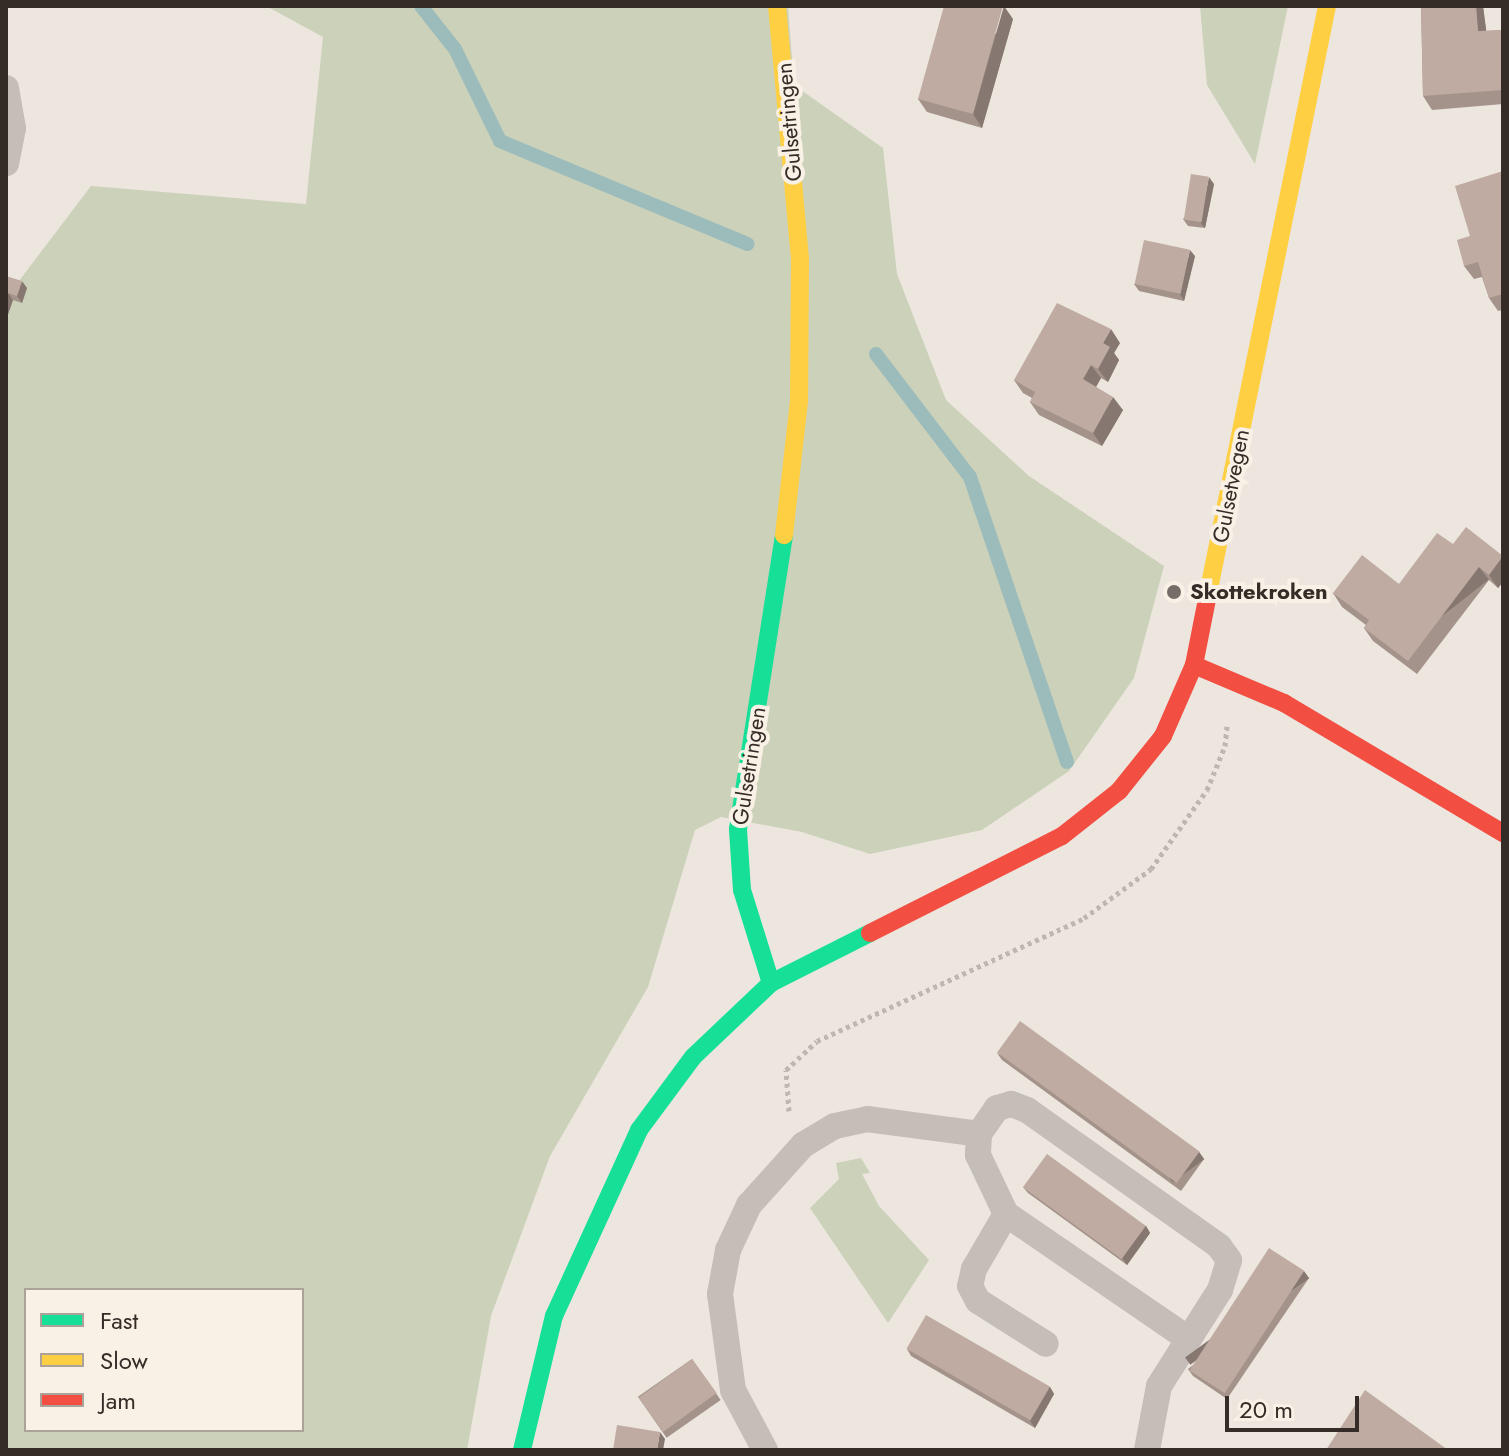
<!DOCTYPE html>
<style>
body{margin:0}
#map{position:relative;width:1509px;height:1456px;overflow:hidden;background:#ece6df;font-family:Jost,sans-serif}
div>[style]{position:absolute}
.green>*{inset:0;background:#ccd1ba}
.stream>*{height:14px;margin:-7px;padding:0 7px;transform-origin:7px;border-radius:7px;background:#9cbcbc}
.path>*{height:5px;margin-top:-2.5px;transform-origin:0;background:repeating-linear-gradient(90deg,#beb7b1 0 4px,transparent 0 8px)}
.lane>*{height:26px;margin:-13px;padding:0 13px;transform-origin:13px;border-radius:13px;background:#c5beb8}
.fast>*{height:18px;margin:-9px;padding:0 9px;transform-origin:9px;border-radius:9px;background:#16e098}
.slow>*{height:18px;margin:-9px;padding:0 9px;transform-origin:9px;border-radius:9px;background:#ffcf43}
.jam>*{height:18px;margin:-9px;padding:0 9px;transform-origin:9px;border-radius:9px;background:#f24e42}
.wall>*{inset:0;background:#a4938a;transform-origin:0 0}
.shaded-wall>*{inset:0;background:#867871;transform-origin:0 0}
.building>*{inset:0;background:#bfaba1;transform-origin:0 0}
.dots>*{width:22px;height:22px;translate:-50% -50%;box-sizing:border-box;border:4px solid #f9f1e6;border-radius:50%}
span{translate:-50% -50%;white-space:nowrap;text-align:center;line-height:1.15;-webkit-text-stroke:8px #f9f1e6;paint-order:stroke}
.street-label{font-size:22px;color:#352c27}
.poi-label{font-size:22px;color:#352c27;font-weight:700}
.left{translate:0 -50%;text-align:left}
.frame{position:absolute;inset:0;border:8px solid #352c27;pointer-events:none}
.legend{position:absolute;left:24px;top:1288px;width:280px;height:144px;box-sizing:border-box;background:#f9f1e6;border:2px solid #aba29a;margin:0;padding:10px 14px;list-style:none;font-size:24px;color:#352c27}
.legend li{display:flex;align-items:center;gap:16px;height:40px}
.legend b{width:40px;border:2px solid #aba29a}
.scale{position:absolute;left:1225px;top:1396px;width:134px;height:36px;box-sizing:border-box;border:4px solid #352c27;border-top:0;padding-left:10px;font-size:24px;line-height:28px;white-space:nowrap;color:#352c27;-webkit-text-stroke:6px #f9f1e6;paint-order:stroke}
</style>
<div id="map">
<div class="green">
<div style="clip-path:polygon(evenodd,266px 6px,788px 6px,794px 85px,883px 148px,897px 274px,946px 400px,1029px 476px,1164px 566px,1134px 678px,1069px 771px,982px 830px,870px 854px,802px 832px,721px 817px,695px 830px,648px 987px,550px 1156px,491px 1316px,467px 1450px,6px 1450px,6px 298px,91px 186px,306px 204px,323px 37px,266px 6px,26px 1290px,302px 1290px,302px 1430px,26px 1430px,26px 1290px)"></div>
<div style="clip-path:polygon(1200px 6px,1288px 6px,1255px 164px,1207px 85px)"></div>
<div style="clip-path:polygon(861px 1158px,870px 1173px,862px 1174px,879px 1206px,929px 1260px,888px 1323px,810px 1208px,839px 1179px,836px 1163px)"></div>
</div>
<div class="stream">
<div style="left:421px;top:6px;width:55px;rotate:51.7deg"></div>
<div style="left:455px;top:49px;width:102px;rotate:63.9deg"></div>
<div style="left:500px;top:141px;width:268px;rotate:22.6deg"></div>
<div style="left:876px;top:354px;width:155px;rotate:52.6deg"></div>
<div style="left:970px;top:477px;width:301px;rotate:71.2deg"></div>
</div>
<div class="path">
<div style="left:789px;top:1111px;width:41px;rotate:-94.2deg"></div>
<div style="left:786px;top:1070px;width:42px;rotate:-43.1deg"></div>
<div style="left:817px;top:1041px;width:294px;rotate:-24.7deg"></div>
<div style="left:1084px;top:918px;width:83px;rotate:-36.2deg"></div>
<div style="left:1151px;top:869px;width:97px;rotate:-54.7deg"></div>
<div style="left:1207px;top:790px;width:48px;rotate:-67.8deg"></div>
<div style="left:1225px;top:746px;width:20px;rotate:-84deg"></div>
</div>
<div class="lane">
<div style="left:6px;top:88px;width:41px;rotate:80.1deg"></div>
<div style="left:13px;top:128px;width:36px;rotate:101deg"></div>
<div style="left:1006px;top:1214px;width:64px;rotate:120.2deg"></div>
<div style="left:974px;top:1269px;width:17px;rotate:103deg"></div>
<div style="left:970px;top:1286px;width:17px;rotate:62deg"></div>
<div style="left:978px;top:1301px;width:80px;rotate:32.3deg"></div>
<div style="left:765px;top:1450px;width:68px;rotate:-118.1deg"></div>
<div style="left:733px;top:1390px;width:97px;rotate:-97.7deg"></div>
<div style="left:720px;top:1294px;width:45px;rotate:-79.7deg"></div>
<div style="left:728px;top:1250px;width:50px;rotate:-65deg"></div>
<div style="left:749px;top:1205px;width:81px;rotate:-48deg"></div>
<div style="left:803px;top:1145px;width:37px;rotate:-31deg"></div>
<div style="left:835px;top:1126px;width:33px;rotate:-12deg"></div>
<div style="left:867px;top:1119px;width:113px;rotate:7.6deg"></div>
<div style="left:1147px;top:1450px;width:65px;rotate:-79.4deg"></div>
<div style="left:1159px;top:1386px;width:114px;rotate:-57.6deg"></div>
<div style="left:1220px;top:1290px;width:31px;rotate:-73deg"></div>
<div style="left:1229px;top:1260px;width:17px;rotate:-126deg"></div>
<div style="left:1219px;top:1246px;width:235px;rotate:-144.7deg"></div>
<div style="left:1027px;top:1110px;width:17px;rotate:-159deg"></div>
<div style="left:1011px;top:1104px;width:15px;rotate:164deg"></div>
<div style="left:997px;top:1108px;width:32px;rotate:125deg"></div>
<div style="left:979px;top:1134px;width:21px;rotate:93deg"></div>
<div style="left:978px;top:1155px;width:65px;rotate:64.6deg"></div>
<div style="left:1006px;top:1214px;width:219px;rotate:34.4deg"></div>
</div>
<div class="fast">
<div style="left:771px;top:983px;width:97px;rotate:-107.3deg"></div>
<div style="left:742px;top:890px;width:61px;rotate:-93.8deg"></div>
<div style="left:738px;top:829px;width:298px;rotate:-81.1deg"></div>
<div style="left:522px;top:1450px;width:138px;rotate:-76.6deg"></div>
<div style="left:554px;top:1316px;width:205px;rotate:-65.4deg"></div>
<div style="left:639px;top:1130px;width:91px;rotate:-53.5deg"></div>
<div style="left:693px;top:1057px;width:108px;rotate:-43.5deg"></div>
<div style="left:771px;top:983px;width:111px;rotate:-26.8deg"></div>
</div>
<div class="slow">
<div style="left:777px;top:6px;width:255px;rotate:84.8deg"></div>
<div style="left:800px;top:260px;width:141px;rotate:90.4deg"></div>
<div style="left:799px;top:401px;width:135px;rotate:96.4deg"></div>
<div style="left:1208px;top:594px;width:600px;rotate:-78.56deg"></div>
</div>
<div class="jam">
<div style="left:1194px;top:665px;width:98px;rotate:22.9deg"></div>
<div style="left:1284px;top:703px;width:255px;rotate:30.7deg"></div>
<div style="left:870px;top:933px;width:215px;rotate:-26.8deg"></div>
<div style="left:1062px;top:836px;width:73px;rotate:-38.3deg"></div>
<div style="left:1119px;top:791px;width:70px;rotate:-51.3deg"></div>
<div style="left:1163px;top:736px;width:77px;rotate:-66.4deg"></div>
<div style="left:1194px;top:665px;width:72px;rotate:-78.8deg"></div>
</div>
<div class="wall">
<div style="clip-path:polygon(1421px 6px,1483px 6px,1486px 31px,1503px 30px,1503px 104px,1432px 110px,1423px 96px)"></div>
<div style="clip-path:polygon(1013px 19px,982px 128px,927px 112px,918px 99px)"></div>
<div style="clip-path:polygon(1503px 171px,1503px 310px,1498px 311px,1489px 298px,1482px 277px,1474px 279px,1464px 266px,1470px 236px)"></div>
<div style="clip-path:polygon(1214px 184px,1205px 228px,1188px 226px,1183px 219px)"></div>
<div style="clip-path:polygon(1195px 256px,1184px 301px,1139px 291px,1134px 284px)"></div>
<div style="clip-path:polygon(6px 276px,27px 288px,22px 303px,13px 300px,6px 320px)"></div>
<div style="clip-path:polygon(1120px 343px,1114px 353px,1119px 360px,1108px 382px,1101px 378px,1096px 387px,1123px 410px,1102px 446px,1039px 415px,1030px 402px,1032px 398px,1023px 393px,1014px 380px)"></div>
<div style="clip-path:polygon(1453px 544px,1503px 555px,1503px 582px,1498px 588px,1489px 580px,1417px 674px,1373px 641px,1364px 628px,1366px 625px,1342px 607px,1333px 593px,1399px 584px)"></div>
<div style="clip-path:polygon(997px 1053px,1199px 1152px,1204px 1159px,1181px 1191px,1002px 1060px)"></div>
<div style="clip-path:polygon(1023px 1187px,1146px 1226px,1150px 1233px,1127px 1265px,1028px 1193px)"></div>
<div style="clip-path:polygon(1309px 1278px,1227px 1399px,1193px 1376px,1188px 1369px)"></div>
<div style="clip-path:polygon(907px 1349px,1050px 1387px,1054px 1394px,1035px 1428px,911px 1356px)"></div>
<div style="left:692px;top:1359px;width:50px;height:66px;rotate:55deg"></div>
</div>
<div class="shaded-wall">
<div style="clip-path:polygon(1004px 6px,1013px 19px,982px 128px,973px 114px)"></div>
<div style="clip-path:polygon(1476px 6px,1483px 6px,1488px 44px,1478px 31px)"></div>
<div style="clip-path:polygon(1209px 177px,1214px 184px,1205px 228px,1200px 222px)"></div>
<div style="clip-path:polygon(1190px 250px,1195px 256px,1184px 301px,1180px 294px)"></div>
<div style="clip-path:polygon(22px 281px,27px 288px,22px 303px,17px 296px)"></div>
<div style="clip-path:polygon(8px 293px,13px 300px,6px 320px,6px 299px)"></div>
<div style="clip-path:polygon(1111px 329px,1120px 343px,1114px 353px,1119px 360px,1108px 382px,1098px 369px,1103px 343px)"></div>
<div style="clip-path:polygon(1091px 365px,1101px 378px,1093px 392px,1083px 379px)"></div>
<div style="clip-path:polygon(1113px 397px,1123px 410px,1102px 446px,1093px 433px)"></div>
<div style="clip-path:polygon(1503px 556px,1503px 582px,1498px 588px,1489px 575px)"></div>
<div style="left:1479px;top:567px;width:16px;height:118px;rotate:52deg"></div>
<div style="left:1199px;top:1152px;width:9px;height:39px;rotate:54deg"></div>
<div style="clip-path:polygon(1146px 1226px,1150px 1233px,1127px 1265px,1122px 1258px)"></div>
<div style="left:1304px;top:1271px;width:9px;height:147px;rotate:54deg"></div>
<div style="clip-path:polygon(1050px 1387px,1054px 1394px,1035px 1428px,1030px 1421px)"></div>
<div style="clip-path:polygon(660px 1432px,665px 1439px,663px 1450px,657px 1450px)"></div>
</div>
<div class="building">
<div style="clip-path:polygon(944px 6px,1003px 6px,973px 114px,918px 99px)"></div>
<div style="clip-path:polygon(1421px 6px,1476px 6px,1478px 31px,1503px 30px,1503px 90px,1423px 96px)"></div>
<div style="clip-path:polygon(1503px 171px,1503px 294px,1489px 298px,1478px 262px,1464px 266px,1457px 240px,1470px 236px,1455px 186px)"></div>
<div style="left:1191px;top:174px;width:18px;height:46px;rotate:9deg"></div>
<div style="left:1144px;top:240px;width:47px;height:45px;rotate:12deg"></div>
<div style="clip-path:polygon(6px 276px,22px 281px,17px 296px,8px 293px,6px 299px)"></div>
<div style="clip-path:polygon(1057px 303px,1111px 329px,1103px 343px,1110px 347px,1098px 369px,1091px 365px,1083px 379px,1113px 397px,1093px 433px,1030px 402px,1035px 392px,1014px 380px)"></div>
<div style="clip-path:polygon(1466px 527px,1503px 556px,1489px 575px,1479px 567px,1408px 661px,1364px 628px,1369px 620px,1333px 593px,1362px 555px,1399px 584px,1437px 533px,1453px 544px)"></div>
<div style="left:1020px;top:1021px;width:222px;height:39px;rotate:36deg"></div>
<div style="left:1047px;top:1154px;width:122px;height:41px;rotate:36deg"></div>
<div style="left:1269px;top:1248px;width:42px;height:146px;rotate:33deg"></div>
<div style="left:926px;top:1315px;width:143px;height:39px;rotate:30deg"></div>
<div style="left:692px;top:1359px;width:42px;height:66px;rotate:54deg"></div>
<div style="clip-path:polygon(1365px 1390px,1448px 1450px,1326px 1450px)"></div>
<div style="clip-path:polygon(617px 1425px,660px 1432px,657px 1450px,613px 1450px)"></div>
</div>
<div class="dots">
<div style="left:1174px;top:592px;background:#756d67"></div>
</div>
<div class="street-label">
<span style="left:789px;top:122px;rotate:-95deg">Gulsetringen</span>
<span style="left:1231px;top:486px;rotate:-79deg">Gulsetvegen</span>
<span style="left:749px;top:766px;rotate:-81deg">Gulsetringen</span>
</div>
<div class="poi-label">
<span class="left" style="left:1190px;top:592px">Skottekroken</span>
</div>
<div class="frame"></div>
<ul class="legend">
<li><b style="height:10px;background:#16e098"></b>Fast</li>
<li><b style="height:10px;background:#ffcf43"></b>Slow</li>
<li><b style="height:10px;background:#f24e42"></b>Jam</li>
</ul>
<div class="scale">20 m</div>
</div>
